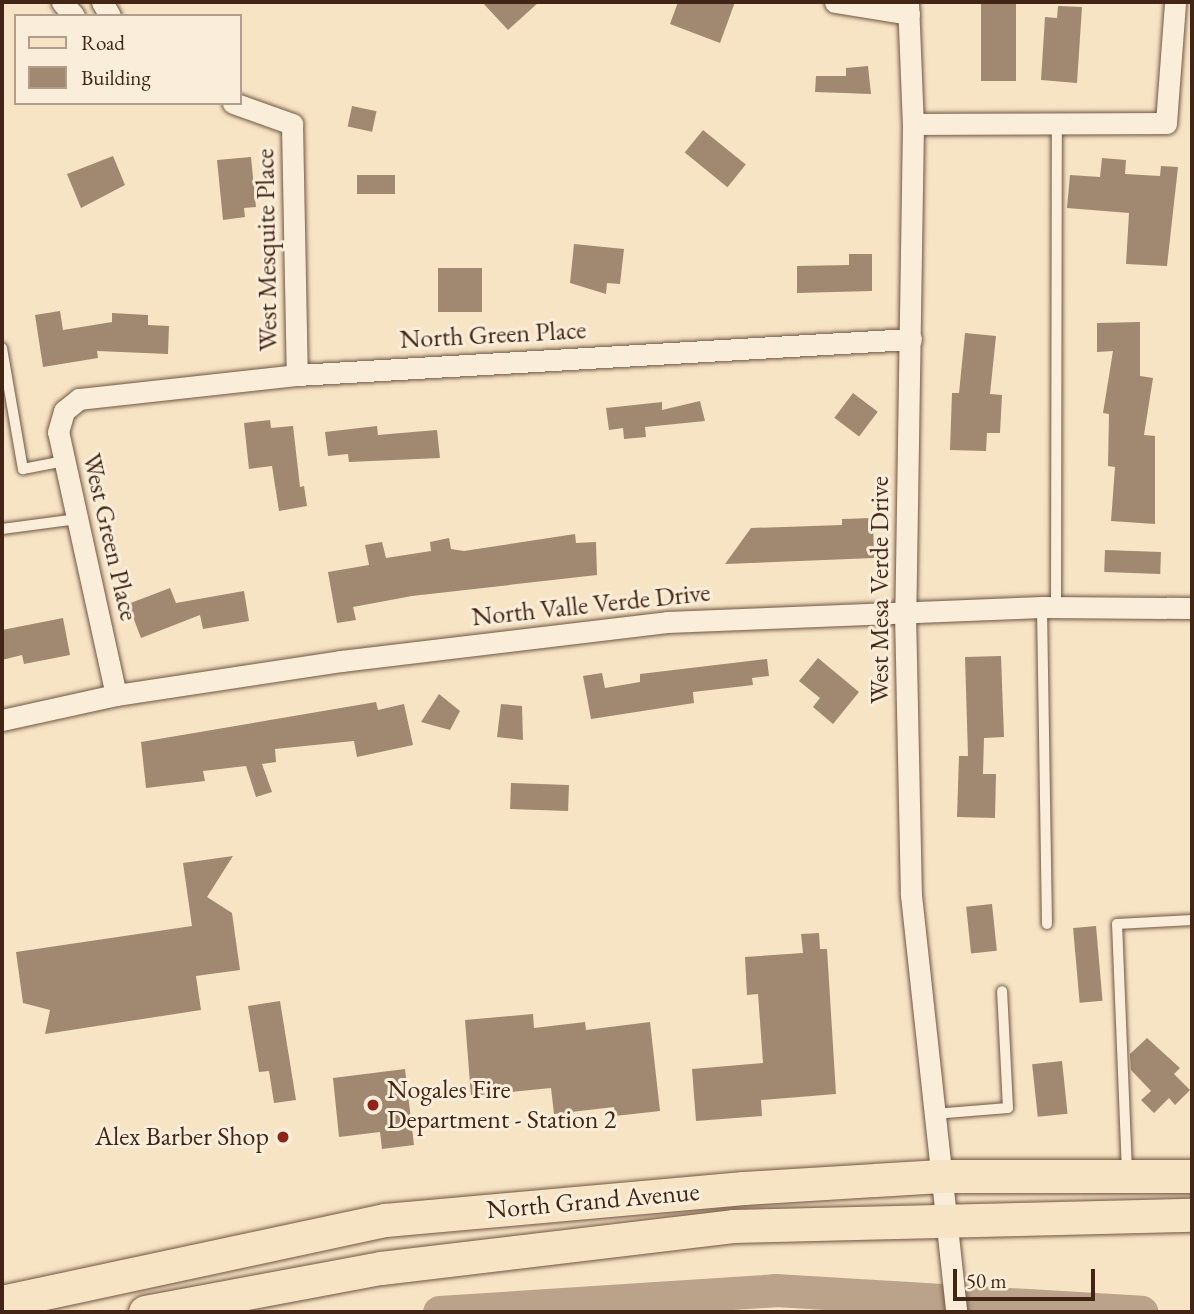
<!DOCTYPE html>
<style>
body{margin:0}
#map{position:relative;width:1194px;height:1314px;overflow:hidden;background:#f7e4c5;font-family:"EB Garamond",serif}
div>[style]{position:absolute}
.river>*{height:33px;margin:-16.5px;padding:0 16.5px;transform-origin:16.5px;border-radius:16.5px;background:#baa38a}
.building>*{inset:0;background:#a18871;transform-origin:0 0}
.roads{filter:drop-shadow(0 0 2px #705542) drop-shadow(0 0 2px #705542)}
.service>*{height:10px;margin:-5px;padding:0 5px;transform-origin:5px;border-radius:5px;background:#faedd9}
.minor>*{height:21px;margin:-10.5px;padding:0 10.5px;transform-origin:10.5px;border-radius:10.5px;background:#faedd9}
.primary>*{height:33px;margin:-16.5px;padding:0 16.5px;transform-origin:16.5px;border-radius:16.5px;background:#f7e4c5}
.dots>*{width:19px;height:19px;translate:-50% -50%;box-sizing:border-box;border:4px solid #faedd9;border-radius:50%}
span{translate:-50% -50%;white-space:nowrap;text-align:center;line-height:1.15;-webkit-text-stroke:6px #faedd9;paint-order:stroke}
.street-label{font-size:26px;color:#432516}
.poi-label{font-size:26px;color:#432516}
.left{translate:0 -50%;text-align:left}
.right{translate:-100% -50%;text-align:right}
.frame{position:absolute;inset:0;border:4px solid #432516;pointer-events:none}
.legend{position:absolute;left:14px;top:14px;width:228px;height:91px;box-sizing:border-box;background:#faedd9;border:2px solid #b19d8b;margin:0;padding:9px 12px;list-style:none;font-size:21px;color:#432516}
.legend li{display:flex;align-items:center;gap:14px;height:35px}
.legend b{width:35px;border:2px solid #b19d8b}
.scale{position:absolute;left:953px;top:1269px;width:142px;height:32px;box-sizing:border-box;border:4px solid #432516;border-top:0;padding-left:9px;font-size:21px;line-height:24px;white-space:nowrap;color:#432516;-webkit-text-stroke:5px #faedd9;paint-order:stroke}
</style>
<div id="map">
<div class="river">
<div style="left:439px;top:1312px;width:337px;rotate:-3.7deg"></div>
<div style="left:775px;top:1290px;width:367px;rotate:3.4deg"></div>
</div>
<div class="building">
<div style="clip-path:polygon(482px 2px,539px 2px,508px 30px)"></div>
<div style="clip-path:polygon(678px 2px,735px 2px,720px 43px,670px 24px)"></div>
<div style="left:981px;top:2px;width:35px;height:79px"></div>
<div style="clip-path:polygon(1058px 6px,1082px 7px,1077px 83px,1041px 80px,1045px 17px,1057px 18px)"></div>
<div style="clip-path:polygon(868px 66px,871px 94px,815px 92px,816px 76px,846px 76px,846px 68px)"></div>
<div style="left:352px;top:106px;width:25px;height:21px;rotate:12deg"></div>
<div style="left:703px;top:130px;width:55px;height:29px;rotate:39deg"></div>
<div style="clip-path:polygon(113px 156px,125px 185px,81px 208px,67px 174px)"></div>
<div style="clip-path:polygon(251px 157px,256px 207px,244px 208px,245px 217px,223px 220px,217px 160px)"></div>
<div style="clip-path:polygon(1102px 158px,1126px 160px,1125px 174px,1160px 176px,1161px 166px,1178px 167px,1167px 266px,1126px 264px,1129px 213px,1067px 208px,1070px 175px,1100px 177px)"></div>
<div style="left:395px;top:175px;width:19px;height:38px;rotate:90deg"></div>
<div style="clip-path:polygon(574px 244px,624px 249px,620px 284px,607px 283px,606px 294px,570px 283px)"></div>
<div style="clip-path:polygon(849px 254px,872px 254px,872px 291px,797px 293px,797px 266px,849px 265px)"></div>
<div style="left:482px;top:268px;width:44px;height:44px;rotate:90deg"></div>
<div style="clip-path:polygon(60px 311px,63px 330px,112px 322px,112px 313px,148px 315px,148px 325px,169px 326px,168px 354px,97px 351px,98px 358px,43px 367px,35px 315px)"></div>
<div style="clip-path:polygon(1140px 322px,1140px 376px,1153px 378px,1144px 435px,1155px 436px,1155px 524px,1111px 521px,1115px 467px,1108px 466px,1109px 414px,1103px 413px,1113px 351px,1097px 352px,1097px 323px)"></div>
<div style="clip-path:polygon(965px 333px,996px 336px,990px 394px,1002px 395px,1000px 433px,987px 433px,986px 451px,950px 450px,952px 393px,959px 393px)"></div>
<div style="left:853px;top:393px;width:31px;height:31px;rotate:37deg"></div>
<div style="clip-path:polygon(700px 401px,705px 421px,645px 427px,646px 437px,624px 439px,623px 428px,609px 430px,606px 408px,662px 402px,662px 410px)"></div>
<div style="clip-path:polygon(270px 420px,271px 428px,293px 426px,300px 487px,304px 486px,307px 506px,279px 511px,272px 466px,249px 469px,244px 423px)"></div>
<div style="clip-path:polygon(377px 426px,378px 435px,437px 430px,440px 458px,349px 462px,348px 454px,328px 456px,325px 432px)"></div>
<div style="clip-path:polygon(873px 518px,874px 558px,725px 564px,751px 528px,842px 525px,842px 519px)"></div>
<div style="clip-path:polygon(575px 534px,576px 543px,596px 542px,597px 575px,412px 596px,353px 607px,356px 620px,337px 623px,328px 572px,369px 565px,365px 545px,382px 542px,386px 558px,431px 551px,430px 542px,449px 538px,451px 549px,464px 551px)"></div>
<div style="left:1105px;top:550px;width:56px;height:22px;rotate:2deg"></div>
<div style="clip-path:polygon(170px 588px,176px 603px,244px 591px,249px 621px,203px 629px,200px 615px,141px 638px,128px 604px)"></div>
<div style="clip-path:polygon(63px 618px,70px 655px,24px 664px,22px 655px,2px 660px,2px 630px)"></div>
<div style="clip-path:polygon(1001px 656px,1004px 737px,984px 738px,983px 774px,996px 774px,995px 818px,957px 817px,959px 756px,968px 756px,965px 657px)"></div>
<div style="clip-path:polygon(818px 658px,859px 692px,833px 724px,813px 707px,820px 698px,799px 681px)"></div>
<div style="clip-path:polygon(767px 659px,769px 676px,752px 678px,753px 685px,693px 692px,694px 703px,591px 719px,583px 676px,602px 673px,605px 688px,640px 682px,640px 674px)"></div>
<div style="clip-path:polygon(439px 694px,460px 711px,450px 730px,421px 722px)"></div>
<div style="clip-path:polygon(376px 702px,378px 710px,404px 704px,413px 745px,357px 757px,354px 741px,275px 749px,276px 762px,262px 764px,272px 792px,256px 797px,246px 766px,203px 771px,205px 781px,146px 788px,141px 742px)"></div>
<div style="clip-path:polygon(501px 704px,522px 706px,523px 740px,497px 737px)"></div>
<div style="left:511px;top:783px;width:58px;height:26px;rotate:2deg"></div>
<div style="clip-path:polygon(233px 856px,207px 897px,232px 913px,240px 970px,196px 976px,201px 1010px,45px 1034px,50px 1010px,23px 1003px,16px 952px,192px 926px,183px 863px)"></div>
<div style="left:992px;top:904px;width:47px;height:26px;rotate:84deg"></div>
<div style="left:1096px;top:926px;width:75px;height:23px;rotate:85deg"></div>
<div style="clip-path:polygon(819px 933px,820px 949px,827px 949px,836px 1094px,761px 1100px,762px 1116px,696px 1121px,692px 1069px,763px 1063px,758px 994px,747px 995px,745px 957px,803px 953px,801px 934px)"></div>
<div style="clip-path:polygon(280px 1001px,296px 1100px,274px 1103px,269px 1071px,259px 1072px,248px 1006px)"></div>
<div style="clip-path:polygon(533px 1014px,534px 1028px,585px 1022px,586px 1030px,650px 1022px,660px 1111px,615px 1116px,614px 1107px,554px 1114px,551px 1088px,471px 1096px,465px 1020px)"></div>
<div style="clip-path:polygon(1147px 1038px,1180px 1068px,1174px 1074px,1190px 1090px,1175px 1105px,1169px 1098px,1154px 1113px,1141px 1100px,1151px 1091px,1131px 1070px,1130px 1054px)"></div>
<div style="left:1062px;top:1061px;width:53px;height:30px;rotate:84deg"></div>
<div style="clip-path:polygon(405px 1069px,414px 1145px,382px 1149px,380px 1132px,339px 1137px,333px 1078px)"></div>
</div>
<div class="roads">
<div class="service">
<div style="left:2px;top:348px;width:123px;rotate:80.2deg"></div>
<div style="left:23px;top:469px;width:42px;rotate:-11deg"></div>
<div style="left:2px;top:529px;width:76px;rotate:-7.6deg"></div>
<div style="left:1042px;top:607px;width:317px;rotate:89.1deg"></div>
<div style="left:1056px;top:607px;width:484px;rotate:-89.9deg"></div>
<div style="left:934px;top:1114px;width:74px;rotate:-4.6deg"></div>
<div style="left:1008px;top:1108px;width:117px;rotate:-92.9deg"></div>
<div style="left:1127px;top:1172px;width:248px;rotate:-92.3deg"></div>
<div style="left:1117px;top:924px;width:75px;rotate:-3.1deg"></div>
</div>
<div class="minor">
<div style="left:62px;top:2px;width:18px;rotate:49deg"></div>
<div style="left:102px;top:2px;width:16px;rotate:60deg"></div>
<div style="left:835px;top:2px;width:75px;rotate:9.2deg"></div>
<div style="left:908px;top:2px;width:122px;rotate:87.7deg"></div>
<div style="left:913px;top:124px;width:488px;rotate:90.9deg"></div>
<div style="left:905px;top:612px;width:283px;rotate:88.8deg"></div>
<div style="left:911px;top:895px;width:419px;rotate:83.8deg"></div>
<div style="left:233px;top:103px;width:63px;rotate:19.6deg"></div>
<div style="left:292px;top:124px;width:251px;rotate:88.9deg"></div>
<div style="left:913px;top:124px;width:253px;rotate:-0.2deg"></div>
<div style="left:1166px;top:123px;width:121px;rotate:-85.7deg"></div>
<div style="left:116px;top:695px;width:269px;rotate:-102.4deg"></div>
<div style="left:58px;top:432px;width:22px;rotate:-74deg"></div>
<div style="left:64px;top:411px;width:19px;rotate:-39deg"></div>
<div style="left:79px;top:399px;width:219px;rotate:-6.3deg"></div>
<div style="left:297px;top:375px;width:615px;rotate:-3.36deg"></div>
<div style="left:2px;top:720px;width:117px;rotate:-12.4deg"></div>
<div style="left:116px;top:695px;width:228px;rotate:-8.6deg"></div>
<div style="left:341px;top:661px;width:328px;rotate:-6.8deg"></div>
<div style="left:667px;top:622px;width:375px;rotate:-2.3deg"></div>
<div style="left:1042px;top:607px;width:150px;rotate:0.4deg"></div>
</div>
<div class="primary">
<div style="left:2px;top:1302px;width:392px;rotate:-12.1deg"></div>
<div style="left:385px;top:1220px;width:360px;rotate:-5.1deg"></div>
<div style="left:744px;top:1188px;width:197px;rotate:-3.5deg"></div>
<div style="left:941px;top:1176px;width:251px"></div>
<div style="left:145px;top:1312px;width:240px;rotate:-10.6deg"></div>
<div style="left:381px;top:1268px;width:354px;rotate:-6.8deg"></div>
<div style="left:733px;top:1226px;width:459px;rotate:-1.4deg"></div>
</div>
</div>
<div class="dots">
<div style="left:373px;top:1105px;background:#8f2418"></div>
<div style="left:283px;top:1137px;background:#8f2418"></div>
</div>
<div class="street-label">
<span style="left:267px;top:250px;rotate:-91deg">West Mesquite Place</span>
<span style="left:493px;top:335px;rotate:-3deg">North Green Place</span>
<span style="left:110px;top:537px;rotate:77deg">West Green Place</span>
<span style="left:880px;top:590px;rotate:-90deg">West Mesa Verde Drive</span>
<span style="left:591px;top:605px;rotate:-6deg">North Valle Verde Drive</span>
<span style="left:593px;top:1201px;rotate:-5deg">North Grand Avenue</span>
</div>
<div class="poi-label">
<span class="left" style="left:387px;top:1105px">Nogales Fire<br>Department - Station 2</span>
<span class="right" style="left:269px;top:1137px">Alex Barber Shop</span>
</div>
<div class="frame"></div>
<ul class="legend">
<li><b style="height:9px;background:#f7e4c5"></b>Road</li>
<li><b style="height:19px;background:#a18871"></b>Building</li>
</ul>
<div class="scale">50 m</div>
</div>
